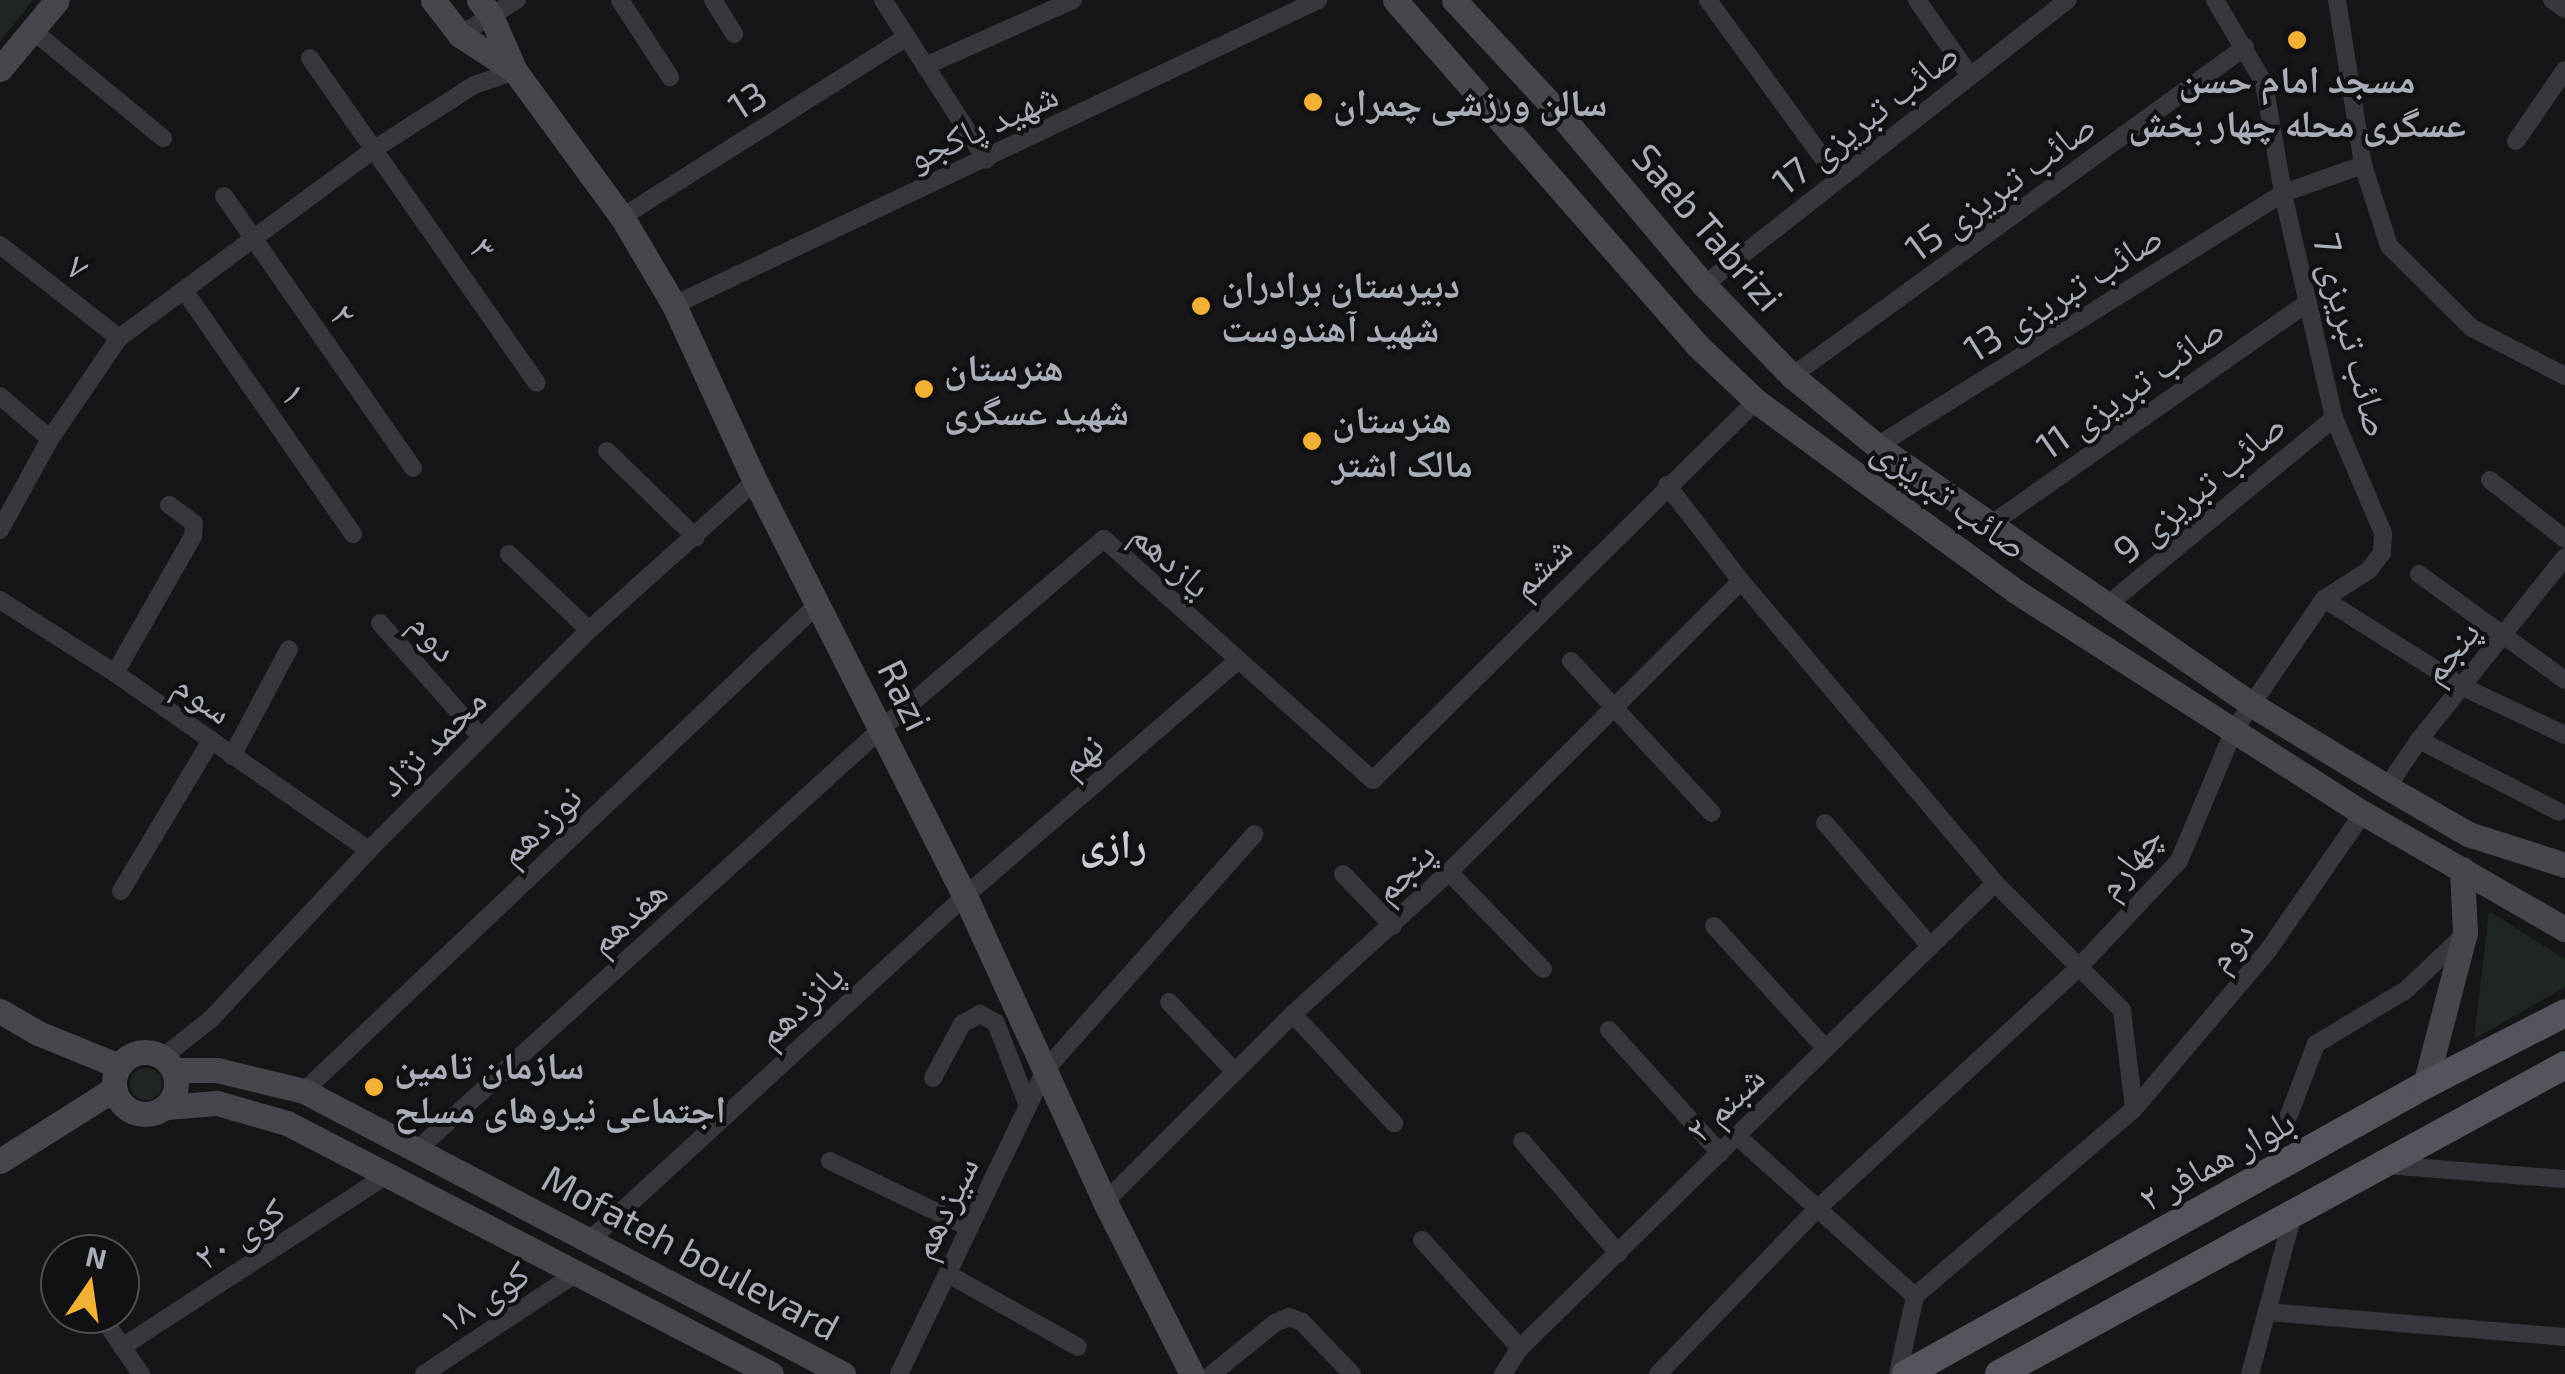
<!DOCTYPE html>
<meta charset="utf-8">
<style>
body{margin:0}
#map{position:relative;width:2565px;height:1374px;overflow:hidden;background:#161618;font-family:"Exo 2","Noto Naskh Arabic",sans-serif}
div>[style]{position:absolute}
.green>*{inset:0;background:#1e261f}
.round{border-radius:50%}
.street>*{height:18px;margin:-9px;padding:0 9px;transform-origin:9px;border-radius:9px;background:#37383d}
.secondary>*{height:25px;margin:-12.5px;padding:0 12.5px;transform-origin:12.5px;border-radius:12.5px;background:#45474d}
.secondary>.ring{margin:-12.5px;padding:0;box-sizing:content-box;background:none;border:25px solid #45474d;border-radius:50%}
.primary>*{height:28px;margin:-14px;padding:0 14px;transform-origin:14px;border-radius:14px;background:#53555c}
.dots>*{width:28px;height:28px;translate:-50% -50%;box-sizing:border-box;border:5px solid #111113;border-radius:50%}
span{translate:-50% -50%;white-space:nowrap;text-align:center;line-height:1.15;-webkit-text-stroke:8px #111113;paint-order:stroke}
.poi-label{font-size:38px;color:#a8adb8;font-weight:700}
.left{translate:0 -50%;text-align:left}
.street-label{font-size:38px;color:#a8adb8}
.neighbourhood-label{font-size:40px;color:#c9ccd4;font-weight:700}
.north{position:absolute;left:40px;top:1234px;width:100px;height:100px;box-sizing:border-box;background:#111113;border:2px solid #4d4f55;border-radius:50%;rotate:13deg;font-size:28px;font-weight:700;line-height:40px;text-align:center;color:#a8adb8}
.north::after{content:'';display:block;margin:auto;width:35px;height:45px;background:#f2b134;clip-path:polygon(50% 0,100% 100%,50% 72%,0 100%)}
</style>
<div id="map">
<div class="green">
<div style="clip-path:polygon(0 0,33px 0,0 42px)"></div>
<div style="clip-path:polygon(2489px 911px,2565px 959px,2565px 987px,2474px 1039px)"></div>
<div class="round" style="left:130px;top:1068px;width:32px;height:32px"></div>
</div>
<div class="street">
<div style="left:620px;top:0;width:92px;rotate:57deg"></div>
<div style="left:713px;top:0;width:40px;rotate:58deg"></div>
<div style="left:883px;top:0;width:190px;rotate:57.2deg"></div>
<div style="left:1708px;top:0;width:221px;rotate:54deg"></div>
<div style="left:1917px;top:0;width:93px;rotate:55.1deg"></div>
<div style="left:2337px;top:0;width:167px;rotate:81deg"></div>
<div style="left:2363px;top:165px;width:85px;rotate:72.2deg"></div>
<div style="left:2389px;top:246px;width:117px;rotate:44.7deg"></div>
<div style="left:2472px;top:328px;width:105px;rotate:27.3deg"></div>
<div style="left:2552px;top:0;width:16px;rotate:35deg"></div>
<div style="left:32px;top:30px;width:170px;rotate:39.5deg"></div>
<div style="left:460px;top:35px;width:67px;rotate:-31.6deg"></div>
<div style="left:310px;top:58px;width:396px;rotate:55.1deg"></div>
<div style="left:925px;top:66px;width:162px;rotate:-24deg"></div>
<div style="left:2516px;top:141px;width:86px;rotate:-55.4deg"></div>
<div style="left:224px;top:196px;width:331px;rotate:55.2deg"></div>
<div style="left:622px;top:217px;width:337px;rotate:-32.3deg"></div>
<div style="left:0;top:245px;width:151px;rotate:38deg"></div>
<div style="left:1704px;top:285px;width:462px;rotate:-38.1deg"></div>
<div style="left:184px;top:290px;width:297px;rotate:55.3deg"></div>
<div style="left:674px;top:305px;width:713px;rotate:-25.34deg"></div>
<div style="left:1792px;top:376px;width:560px;rotate:-35.99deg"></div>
<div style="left:0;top:396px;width:66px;rotate:40.7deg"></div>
<div style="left:1877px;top:446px;width:478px;rotate:-31.9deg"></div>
<div style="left:2283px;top:193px;width:85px;rotate:-19.3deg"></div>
<div style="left:607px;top:451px;width:124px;rotate:44.3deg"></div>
<div style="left:2490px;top:480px;width:95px;rotate:38.2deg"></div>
<div style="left:1667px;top:485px;width:121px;rotate:52.4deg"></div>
<div style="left:1741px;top:581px;width:395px;rotate:49.9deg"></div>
<div style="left:1995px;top:883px;width:180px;rotate:45deg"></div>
<div style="left:2122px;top:1010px;width:100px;rotate:83.1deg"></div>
<div style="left:1990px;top:525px;width:388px;rotate:-35deg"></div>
<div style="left:0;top:530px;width:104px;rotate:-61.2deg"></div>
<div style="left:50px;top:439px;width:122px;rotate:-55.7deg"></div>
<div style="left:119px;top:338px;width:320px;rotate:-36.5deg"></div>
<div style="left:376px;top:148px;width:117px;rotate:-32.7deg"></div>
<div style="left:474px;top:85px;width:43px;rotate:-18.9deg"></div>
<div style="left:509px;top:554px;width:110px;rotate:43.5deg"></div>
<div style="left:2419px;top:574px;width:180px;rotate:36deg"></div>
<div style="left:2324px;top:599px;width:165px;rotate:32.3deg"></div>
<div style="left:2463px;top:687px;width:113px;rotate:25.2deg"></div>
<div style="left:0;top:600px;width:136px;rotate:32.4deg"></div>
<div style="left:115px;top:673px;width:310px;rotate:34.9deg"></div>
<div style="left:2106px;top:606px;width:296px;rotate:-39.5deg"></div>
<div style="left:380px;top:623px;width:152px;rotate:48.5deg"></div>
<div style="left:1571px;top:661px;width:207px;rotate:47.2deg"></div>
<div style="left:115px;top:673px;width:158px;rotate:-60.3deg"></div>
<div style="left:193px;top:536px;width:13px;rotate:-86deg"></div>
<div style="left:194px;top:523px;width:31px;rotate:-144deg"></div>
<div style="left:2419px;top:740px;width:157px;rotate:27.2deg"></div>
<div style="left:232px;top:756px;width:121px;rotate:-62deg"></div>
<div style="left:2387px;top:787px;width:57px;rotate:-55.8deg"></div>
<div style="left:2419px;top:740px;width:234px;rotate:-51.4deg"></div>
<div style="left:1825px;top:823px;width:162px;rotate:49.5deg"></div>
<div style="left:1449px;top:872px;width:135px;rotate:45.9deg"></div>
<div style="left:1343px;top:874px;width:72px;rotate:46.1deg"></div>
<div style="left:121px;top:891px;width:174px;rotate:-59.1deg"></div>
<div style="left:1714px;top:926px;width:166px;rotate:47.7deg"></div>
<div style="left:1169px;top:1002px;width:96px;rotate:46.7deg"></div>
<div style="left:1293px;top:1014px;width:149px;rotate:47.2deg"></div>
<div style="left:1609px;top:1030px;width:166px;rotate:47.9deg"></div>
<div style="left:163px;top:1057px;width:61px;rotate:-38.4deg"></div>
<div style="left:211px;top:1019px;width:231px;rotate:-46.9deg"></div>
<div style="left:369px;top:850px;width:311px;rotate:-45deg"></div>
<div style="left:589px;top:630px;width:223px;rotate:-41.9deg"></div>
<div style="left:933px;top:1078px;width:61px;rotate:-61.8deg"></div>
<div style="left:962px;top:1024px;width:21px;rotate:-29deg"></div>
<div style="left:980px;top:1014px;width:18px;rotate:29deg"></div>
<div style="left:996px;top:1023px;width:89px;rotate:68.9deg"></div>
<div style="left:304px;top:1091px;width:708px;rotate:-43.45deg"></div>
<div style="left:2289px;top:1115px;width:76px;rotate:-69.2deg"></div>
<div style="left:2316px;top:1044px;width:105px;rotate:-31deg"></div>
<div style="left:2406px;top:990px;width:81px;rotate:-43.5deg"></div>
<div style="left:1737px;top:1136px;width:239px;rotate:42deg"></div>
<div style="left:1522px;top:1141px;width:148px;rotate:49.4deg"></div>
<div style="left:417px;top:1150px;width:625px;rotate:-42.21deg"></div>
<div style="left:880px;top:730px;width:294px;rotate:-40.5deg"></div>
<div style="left:1104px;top:539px;width:361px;rotate:41.9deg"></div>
<div style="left:1373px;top:780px;width:539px;rotate:-44.7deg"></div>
<div style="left:830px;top:1161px;width:155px;rotate:25.6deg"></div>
<div style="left:2386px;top:1165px;width:180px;rotate:4.5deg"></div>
<div style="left:1105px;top:1202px;width:266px;rotate:-45deg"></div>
<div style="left:1293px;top:1014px;width:211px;rotate:-42.3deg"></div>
<div style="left:1449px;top:872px;width:412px;rotate:-44.9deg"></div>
<div style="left:1422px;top:1240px;width:146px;rotate:47.8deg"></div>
<div style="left:589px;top:1241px;width:510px;rotate:-42.54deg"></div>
<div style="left:965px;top:896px;width:359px;rotate:-40.8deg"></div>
<div style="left:948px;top:1274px;width:149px;rotate:29.3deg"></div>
<div style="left:2268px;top:1312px;width:298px;rotate:4.8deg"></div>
<div style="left:100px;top:1314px;width:73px;rotate:55.7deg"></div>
<div style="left:122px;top:1347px;width:320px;rotate:-33deg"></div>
<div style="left:424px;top:1374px;width:185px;rotate:-33.5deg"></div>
<div style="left:899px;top:1374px;width:339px;rotate:-64.3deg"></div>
<div style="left:1046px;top:1069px;width:314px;rotate:-48.4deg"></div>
<div style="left:1212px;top:1374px;width:81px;rotate:-39deg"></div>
<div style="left:1275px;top:1323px;width:15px;rotate:-23deg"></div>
<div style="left:1289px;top:1317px;width:14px;rotate:21deg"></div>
<div style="left:1302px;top:1322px;width:72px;rotate:46.1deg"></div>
<div style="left:1503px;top:1374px;width:31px;rotate:-57deg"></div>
<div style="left:1520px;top:1348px;width:665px;rotate:-44.39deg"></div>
<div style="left:1658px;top:1374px;width:228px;rotate:-46.1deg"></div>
<div style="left:1816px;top:1210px;width:359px;rotate:-42.7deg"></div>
<div style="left:2080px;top:966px;width:144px;rotate:-46.7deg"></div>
<div style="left:2179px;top:861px;width:142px;rotate:-67.2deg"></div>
<div style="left:2234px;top:730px;width:159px;rotate:-55.5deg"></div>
<div style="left:2324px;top:599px;width:54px;rotate:-32.8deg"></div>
<div style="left:2369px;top:570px;width:21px;rotate:-53deg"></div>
<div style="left:2382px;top:553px;width:20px;rotate:-87deg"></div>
<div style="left:2383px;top:533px;width:125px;rotate:-113.1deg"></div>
<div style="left:2334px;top:418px;width:231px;rotate:-102.8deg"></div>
<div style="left:2283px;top:193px;width:112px;rotate:-99.8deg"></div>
<div style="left:2264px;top:83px;width:96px;rotate:-120.6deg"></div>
<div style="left:1898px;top:1374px;width:80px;rotate:-77.7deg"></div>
<div style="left:1915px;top:1296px;width:288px;rotate:-40.5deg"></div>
<div style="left:2134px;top:1109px;width:209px;rotate:-49.8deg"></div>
<div style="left:2269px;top:949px;width:165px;rotate:-55.3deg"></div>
<div style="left:2250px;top:1374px;width:165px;rotate:-74.9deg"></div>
</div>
<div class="secondary">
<div style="left:433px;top:0;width:44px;rotate:52.4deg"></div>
<div style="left:460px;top:35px;width:66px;rotate:33.2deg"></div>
<div style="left:479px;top:0;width:20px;rotate:53deg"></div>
<div style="left:491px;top:16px;width:60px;rotate:66.4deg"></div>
<div style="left:515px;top:71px;width:181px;rotate:53.8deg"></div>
<div style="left:622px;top:217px;width:102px;rotate:59.4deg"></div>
<div style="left:674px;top:305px;width:194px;rotate:65.3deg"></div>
<div style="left:755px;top:481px;width:465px;rotate:63.2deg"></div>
<div style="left:965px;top:896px;width:337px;rotate:65.4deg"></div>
<div style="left:1105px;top:1202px;width:193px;rotate:63.2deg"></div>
<div style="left:1395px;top:0;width:459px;rotate:48.8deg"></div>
<div style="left:1697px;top:345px;width:81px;rotate:43.5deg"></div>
<div style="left:1756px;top:401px;width:323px;rotate:36.2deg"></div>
<div style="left:2017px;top:592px;width:411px;rotate:32.6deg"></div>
<div style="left:2363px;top:813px;width:233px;rotate:29.9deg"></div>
<div style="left:1454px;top:0;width:154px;rotate:47.1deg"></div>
<div style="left:1559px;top:113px;width:225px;rotate:49.9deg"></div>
<div style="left:1704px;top:285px;width:127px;rotate:46deg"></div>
<div style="left:1792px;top:376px;width:110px;rotate:39.5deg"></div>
<div style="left:1877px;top:446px;width:458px;rotate:34.6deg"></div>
<div style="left:2254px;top:706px;width:156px;rotate:31.3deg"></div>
<div style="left:2387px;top:787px;width:94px;rotate:30.1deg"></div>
<div style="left:2468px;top:834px;width:102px;rotate:17.7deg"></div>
<div style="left:0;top:69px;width:89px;rotate:-50.4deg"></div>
<div style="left:0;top:1011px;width:44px;rotate:30.1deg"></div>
<div style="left:38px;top:1033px;width:87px;rotate:22.2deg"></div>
<div class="ring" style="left:114px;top:1052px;width:37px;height:37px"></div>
<div style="left:174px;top:1070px;width:43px"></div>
<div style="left:217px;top:1070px;width:89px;rotate:13.6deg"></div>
<div style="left:304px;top:1091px;width:609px;rotate:27.7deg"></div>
<div style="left:2425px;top:1085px;width:157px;rotate:-75.3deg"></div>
<div style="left:2465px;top:933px;width:64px;rotate:-92.7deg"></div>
<div style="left:166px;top:1107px;width:51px;rotate:-4.5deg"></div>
<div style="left:217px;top:1103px;width:73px;rotate:15.9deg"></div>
<div style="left:287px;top:1123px;width:545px;rotate:27.41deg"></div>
<div style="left:0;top:1161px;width:135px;rotate:-32.3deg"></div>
</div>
<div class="primary">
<div style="left:1906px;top:1374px;width:594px;rotate:-29.11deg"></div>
<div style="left:2425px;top:1085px;width:157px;rotate:-27.2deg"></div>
<div style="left:1999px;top:1374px;width:645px;rotate:-28.63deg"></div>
</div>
<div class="dots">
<div style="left:2297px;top:40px;background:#f2b134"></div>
<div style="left:1313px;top:102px;background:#f2b134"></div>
<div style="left:1201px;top:306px;background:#f2b134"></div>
<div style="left:924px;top:389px;background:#f2b134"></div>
<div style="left:1312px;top:441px;background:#f2b134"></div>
<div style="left:374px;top:1087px;background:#f2b134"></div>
</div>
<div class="poi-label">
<span style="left:2297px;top:101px">مسجد امام حسن<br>عسگری محله چهار بخش</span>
<span class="left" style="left:1333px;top:102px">سالن ورزشی چمران</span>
<span class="left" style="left:1221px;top:306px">دبیرستان برادران<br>شهید آهندوست</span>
<span class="left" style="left:944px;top:389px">هنرستان<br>شهید عسگری</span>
<span class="left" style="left:1332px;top:441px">هنرستان<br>مالک اشتر</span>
<span class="left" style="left:394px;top:1087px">سازمان تامین<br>اجتماعی نیروهای مسلح</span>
</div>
<div class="street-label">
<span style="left:747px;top:100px;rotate:-32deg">13</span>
<span style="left:1865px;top:117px;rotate:-38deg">صائب تبریزی 17</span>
<span style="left:982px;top:125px;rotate:-25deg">شهید پاکجو</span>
<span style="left:2000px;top:186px;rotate:-36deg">صائب تبریزی 15</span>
<span style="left:1708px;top:227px;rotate:49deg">Saeb Tabrizi</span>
<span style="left:484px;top:248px;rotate:56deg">۳</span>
<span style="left:79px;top:266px;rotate:38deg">۷</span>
<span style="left:2063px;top:292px;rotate:-32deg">صائب تبریزی 13</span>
<span style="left:344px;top:314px;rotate:55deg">۲</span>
<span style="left:2353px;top:335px;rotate:75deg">صائب تبریزی 7</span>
<span style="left:2130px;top:387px;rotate:-35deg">صائب تبریزی 11</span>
<span style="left:295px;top:393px;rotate:55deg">۱</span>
<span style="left:2199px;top:487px;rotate:-40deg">صائب تبریزی 9</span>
<span style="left:1951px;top:497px;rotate:36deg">صائب تبریزی</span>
<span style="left:1172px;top:559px;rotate:42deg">یازدهم</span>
<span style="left:1540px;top:566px;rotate:-45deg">ششم</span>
<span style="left:435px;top:636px;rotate:49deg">دوم</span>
<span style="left:2449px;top:651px;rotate:-51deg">پنجم</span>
<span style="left:905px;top:695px;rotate:64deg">Razi</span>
<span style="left:204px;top:697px;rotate:35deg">سوم</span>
<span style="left:431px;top:741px;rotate:-45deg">محمد نژاد</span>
<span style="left:1080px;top:754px;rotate:-41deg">نهم</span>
<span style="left:539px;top:824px;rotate:-43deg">نوزدهم</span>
<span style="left:2128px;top:861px;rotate:-51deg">چهارم</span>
<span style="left:1403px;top:871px;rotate:-44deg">پنجم</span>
<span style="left:627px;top:916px;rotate:-42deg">هفدهم</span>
<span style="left:2229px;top:945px;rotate:-51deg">دوم</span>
<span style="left:799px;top:1004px;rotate:-43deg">پانزدهم</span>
<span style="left:1724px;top:1103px;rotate:-44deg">شبنم ۲</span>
<span style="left:2216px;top:1159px;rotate:-29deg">بلوار همافر ۲</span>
<span style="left:943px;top:1207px;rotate:-64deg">سیزدهم</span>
<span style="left:239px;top:1233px;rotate:-33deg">کوی ۲۰</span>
<span style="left:691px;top:1252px;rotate:28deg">Mofateh boulevard</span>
<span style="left:483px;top:1296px;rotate:-33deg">کوی ۱۸</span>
</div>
<div class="neighbourhood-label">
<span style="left:1113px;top:842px">رازی</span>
</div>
<div class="north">N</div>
</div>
